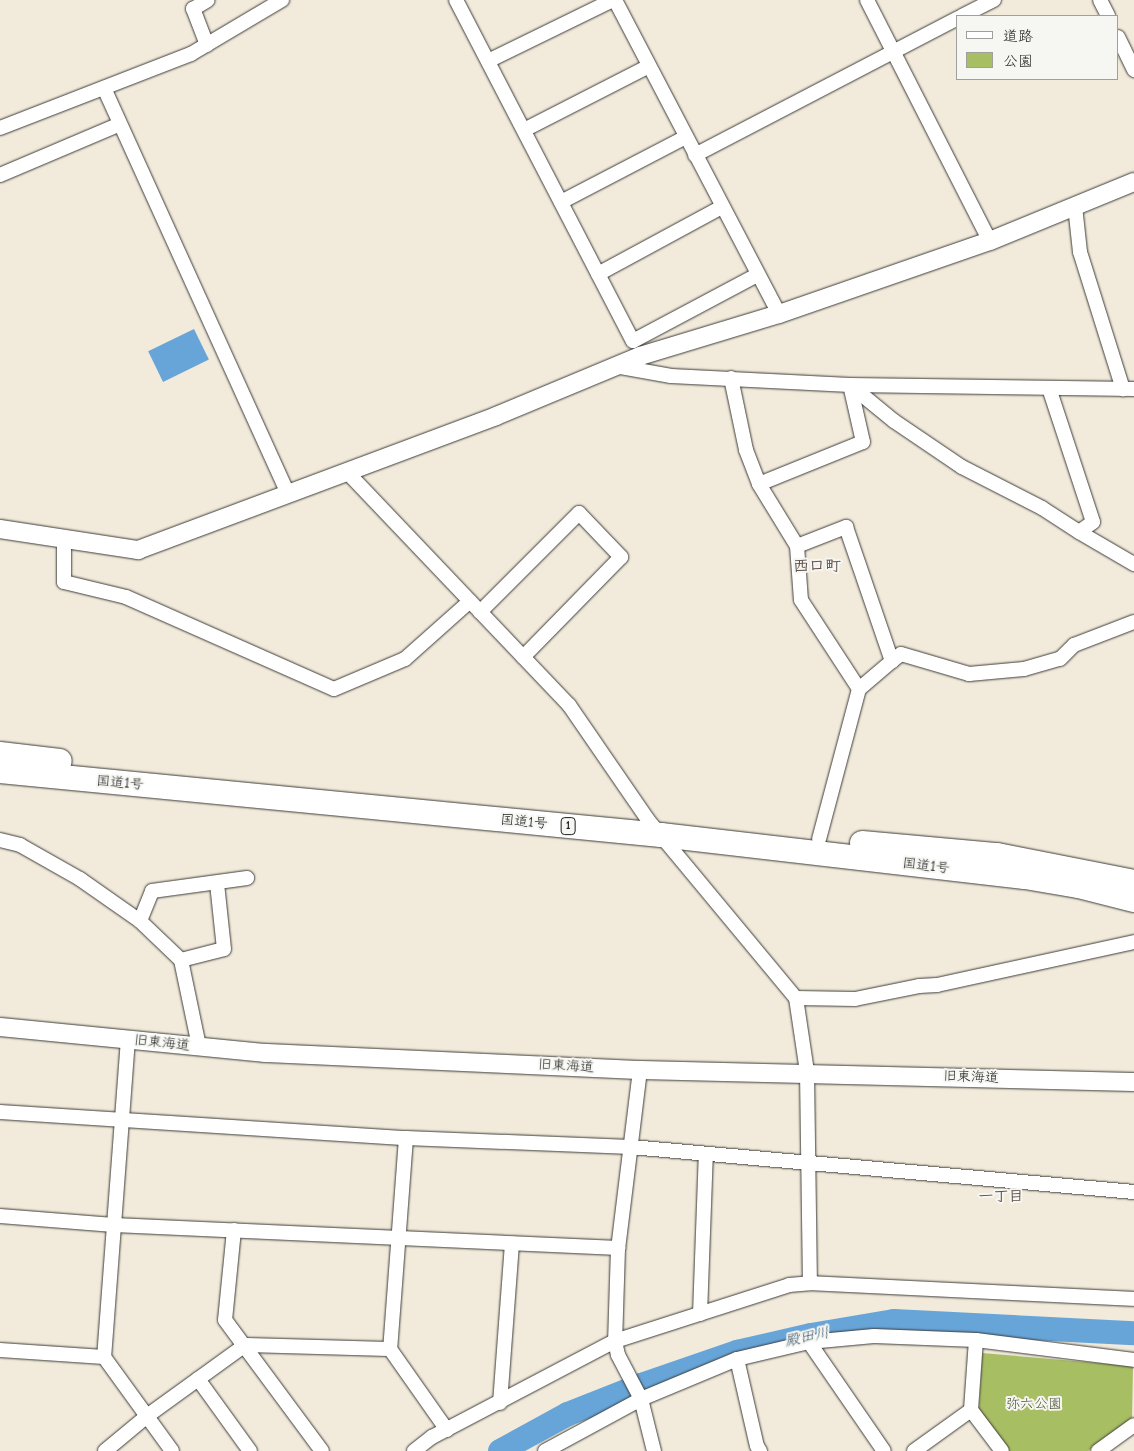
<!DOCTYPE html>
<meta charset="utf-8">
<style>
body{margin:0}
#map{position:relative;width:1134px;height:1451px;overflow:hidden;background:#f2ebdb;font-family:"Comic Neue","Klee One",sans-serif}
div>[style]{position:absolute}
.green>*{inset:0;background:#a8be63}
.water>*{inset:0;background:#67a5d9;transform-origin:0 0}
.river>*{height:24px;margin:-12px;padding:0 12px;transform-origin:12px;border-radius:12px;background:#67a5d9}
.roads{filter:drop-shadow(0 0 1px #3c3b39) drop-shadow(0 0 1px #3c3b39)}
.minor>*{height:14px;margin:-7px;padding:0 7px;transform-origin:7px;border-radius:7px;background:#fff}
.tertiary>*{height:18px;margin:-9px;padding:0 9px;transform-origin:9px;border-radius:9px;background:#fff}
.trunk>*{height:24px;margin:-12px;padding:0 12px;transform-origin:12px;border-radius:12px;background:#fff}
span{translate:-50% -50%;white-space:nowrap;text-align:center;line-height:1.15;-webkit-text-stroke:4px #f6f6f2;paint-order:stroke}
.shield-label span{padding:1px 4px;background:#f6f6f2;border:1px solid;border-radius:4px;-webkit-text-stroke-width:0}
.shield-label{font-size:12px;color:#1c1c1c;font-weight:700}
.street-label{font-size:14px;color:#1c1c1c}
.park-label{font-size:14px;color:#4d5535}
.neighbourhood-label{font-size:15px;color:#62514b;font-weight:700}
.water-label{font-size:15px;color:#3e5a71;font-style:italic}
.quarter-label{font-size:16px;color:#62514b;font-weight:700}
.legend{position:absolute;left:956px;top:15px;width:162px;height:65px;box-sizing:border-box;background:#f6f6f2;border:1px solid #9f9f9c;margin:0;padding:6px 9px;list-style:none;font-size:15px;color:#1c1c1c}
.legend li{display:flex;align-items:center;gap:10px;height:25px}
.legend b{width:25px;border:1px solid #9f9f9c}
</style>
<div id="map">
<div class="green">
<div style="clip-path:polygon(982px 1353px,1133px 1366px,1132px 1419px,1088px 1451px,1009px 1451px,979px 1410px)"></div>
</div>
<div class="water">
<div style="left:194px;top:329px;width:34px;height:51px;rotate:64deg"></div>
</div>
<div class="river">
<div style="left:500px;top:1451px;width:77px;rotate:-28.6deg"></div>
<div style="left:568px;top:1414px;width:79px;rotate:-21.7deg"></div>
<div style="left:641px;top:1385px;width:102px;rotate:-19deg"></div>
<div style="left:737px;top:1352px;width:76px;rotate:-12.9deg"></div>
<div style="left:811px;top:1335px;width:84px;rotate:-9.6deg"></div>
<div style="left:894px;top:1321px;width:240px;rotate:2.9deg"></div>
</div>
<div class="roads">
<div class="minor">
<div style="left:456px;top:0;width:384px;rotate:62.6deg"></div>
<div style="left:633px;top:341px;width:140px;rotate:-28deg"></div>
<div style="left:615px;top:0;width:354px;rotate:62.4deg"></div>
<div style="left:867px;top:0;width:271px;rotate:63deg"></div>
<div style="left:1100px;top:0;width:18px;rotate:63deg"></div>
<div style="left:962px;top:16px;width:36px;rotate:-27deg"></div>
<div style="left:1118px;top:37px;width:37px;rotate:64deg"></div>
<div style="left:207px;top:45px;width:39px;rotate:-111deg"></div>
<div style="left:193px;top:9px;width:17px;rotate:-31deg"></div>
<div style="left:488px;top:61px;width:139px;rotate:-26deg"></div>
<div style="left:104px;top:88px;width:446px;rotate:65.6deg"></div>
<div style="left:0;top:128px;width:205px;rotate:-21.2deg"></div>
<div style="left:191px;top:54px;width:106px;rotate:-30.7deg"></div>
<div style="left:524px;top:130px;width:140px;rotate:-27.1deg"></div>
<div style="left:695px;top:155px;width:297px;rotate:-27.5deg"></div>
<div style="left:0;top:175px;width:130px;rotate:-23deg"></div>
<div style="left:561px;top:202px;width:141px;rotate:-27.5deg"></div>
<div style="left:1075px;top:206px;width:46px;rotate:83.8deg"></div>
<div style="left:1080px;top:252px;width:144px;rotate:72.6deg"></div>
<div style="left:598px;top:274px;width:141px;rotate:-28.4deg"></div>
<div style="left:615px;top:366px;width:57px;rotate:10.1deg"></div>
<div style="left:671px;top:376px;width:179px;rotate:2.9deg"></div>
<div style="left:850px;top:385px;width:284px;rotate:0.8deg"></div>
<div style="left:731px;top:378px;width:74px;rotate:78.2deg"></div>
<div style="left:746px;top:450px;width:36px;rotate:69deg"></div>
<div style="left:759px;top:484px;width:73px;rotate:58.5deg"></div>
<div style="left:797px;top:546px;width:54px;rotate:85.8deg"></div>
<div style="left:801px;top:600px;width:106px;rotate:56.9deg"></div>
<div style="left:859px;top:689px;width:155px;rotate:104.9deg"></div>
<div style="left:850px;top:385px;width:57px;rotate:39.3deg"></div>
<div style="left:894px;top:421px;width:82px;rotate:34.1deg"></div>
<div style="left:962px;top:467px;width:90px;rotate:27.1deg"></div>
<div style="left:1042px;top:508px;width:44px;rotate:33deg"></div>
<div style="left:1079px;top:532px;width:64px;rotate:30.2deg"></div>
<div style="left:1049px;top:388px;width:141px;rotate:71.8deg"></div>
<div style="left:1093px;top:522px;width:17px;rotate:144deg"></div>
<div style="left:347px;top:472px;width:322px;rotate:46.4deg"></div>
<div style="left:569px;top:705px;width:140px;rotate:55.5deg"></div>
<div style="left:648px;top:820px;width:231px;rotate:50.3deg"></div>
<div style="left:796px;top:998px;width:75px;rotate:81.5deg"></div>
<div style="left:807px;top:1072px;width:211px;rotate:89.2deg"></div>
<div style="left:759px;top:484px;width:112px;rotate:-22deg"></div>
<div style="left:863px;top:442px;width:58px;rotate:-102.8deg"></div>
<div style="left:64px;top:540px;width:42px;rotate:90deg"></div>
<div style="left:64px;top:582px;width:64px;rotate:13.6deg"></div>
<div style="left:126px;top:597px;width:227px;rotate:23.9deg"></div>
<div style="left:334px;top:689px;width:77px;rotate:-22.9deg"></div>
<div style="left:405px;top:659px;width:87px;rotate:-41.7deg"></div>
<div style="left:797px;top:546px;width:53px;rotate:-21.2deg"></div>
<div style="left:846px;top:527px;width:142px;rotate:71.1deg"></div>
<div style="left:892px;top:661px;width:43px;rotate:139.7deg"></div>
<div style="left:480px;top:612px;width:140px;rotate:-45deg"></div>
<div style="left:579px;top:513px;width:61px;rotate:46.3deg"></div>
<div style="left:621px;top:557px;width:140px;rotate:134.4deg"></div>
<div style="left:892px;top:661px;width:11px;rotate:-38deg"></div>
<div style="left:901px;top:654px;width:71px;rotate:16.4deg"></div>
<div style="left:969px;top:674px;width:55px;rotate:-5.2deg"></div>
<div style="left:1024px;top:669px;width:37px;rotate:-16deg"></div>
<div style="left:1060px;top:659px;width:20px;rotate:-45deg"></div>
<div style="left:1074px;top:645px;width:64px;rotate:-21deg"></div>
<div style="left:0;top:840px;width:21px;rotate:14deg"></div>
<div style="left:20px;top:845px;width:69px;rotate:29.5deg"></div>
<div style="left:80px;top:879px;width:73px;rotate:35deg"></div>
<div style="left:140px;top:921px;width:57px;rotate:43.6deg"></div>
<div style="left:181px;top:960px;width:88px;rotate:78.2deg"></div>
<div style="left:140px;top:921px;width:32px;rotate:-68deg"></div>
<div style="left:152px;top:891px;width:96px;rotate:-7.8deg"></div>
<div style="left:181px;top:960px;width:44px;rotate:-14.3deg"></div>
<div style="left:224px;top:949px;width:66px;rotate:-96.1deg"></div>
<div style="left:796px;top:998px;width:59px;rotate:1deg"></div>
<div style="left:855px;top:999px;width:65px;rotate:-11.5deg"></div>
<div style="left:919px;top:986px;width:18px;rotate:-3deg"></div>
<div style="left:937px;top:985px;width:202px;rotate:-12.3deg"></div>
<div style="left:128px;top:1039px;width:319px;rotate:94.3deg"></div>
<div style="left:104px;top:1357px;width:116px;rotate:54.1deg"></div>
<div style="left:640px;top:1070px;width:179px;rotate:97deg"></div>
<div style="left:618px;top:1248px;width:93px;rotate:91.8deg"></div>
<div style="left:615px;top:1341px;width:14px;rotate:78deg"></div>
<div style="left:618px;top:1355px;width:50px;rotate:62.4deg"></div>
<div style="left:641px;top:1399px;width:54px;rotate:76deg"></div>
<div style="left:0;top:1112px;width:407px;rotate:3.7deg"></div>
<div style="left:406px;top:1138px;width:225px;rotate:2.3deg"></div>
<div style="left:631px;top:1147px;width:505px;rotate:5.11deg"></div>
<div style="left:406px;top:1138px;width:212px;rotate:94.3deg"></div>
<div style="left:390px;top:1349px;width:99px;rotate:54.9deg"></div>
<div style="left:0;top:1216px;width:114px;rotate:4.5deg"></div>
<div style="left:114px;top:1225px;width:505px;rotate:2.61deg"></div>
<div style="left:234px;top:1230px;width:90px;rotate:95.7deg"></div>
<div style="left:225px;top:1320px;width:163px;rotate:53.5deg"></div>
<div style="left:700px;top:1314px;width:160px;rotate:-87.9deg"></div>
<div style="left:976px;top:1340px;width:70px;rotate:94.1deg"></div>
<div style="left:971px;top:1410px;width:51px;rotate:52.9deg"></div>
<div style="left:809px;top:1342px;width:132px;rotate:55.5deg"></div>
<div style="left:0;top:1350px;width:104px;rotate:3.9deg"></div>
<div style="left:737px;top:1359px;width:89px;rotate:77.1deg"></div>
<div style="left:757px;top:1446px;width:6px;rotate:59deg"></div>
<div style="left:198px;top:1379px;width:89px;rotate:54.2deg"></div>
<div style="left:500px;top:1403px;width:160px;rotate:-85.7deg"></div>
<div style="left:105px;top:1451px;width:55px;rotate:-39.8deg"></div>
<div style="left:147px;top:1416px;width:121px;rotate:-35.9deg"></div>
<div style="left:245px;top:1345px;width:145px;rotate:1.6deg"></div>
<div style="left:414px;top:1451px;width:23px;rotate:-38deg"></div>
<div style="left:432px;top:1437px;width:207px;rotate:-27.7deg"></div>
<div style="left:615px;top:1341px;width:183px;rotate:-17.8deg"></div>
<div style="left:789px;top:1285px;width:21px;rotate:-5deg"></div>
<div style="left:810px;top:1283px;width:324px;rotate:2.8deg"></div>
<div style="left:545px;top:1451px;width:109px;rotate:-28.4deg"></div>
<div style="left:641px;top:1399px;width:104px;rotate:-22.6deg"></div>
<div style="left:737px;top:1359px;width:74px;rotate:-13.3deg"></div>
<div style="left:809px;top:1342px;width:65px;rotate:-5.3deg"></div>
<div style="left:874px;top:1336px;width:102px;rotate:2.2deg"></div>
<div style="left:976px;top:1340px;width:159px;rotate:7.2deg"></div>
<div style="left:914px;top:1451px;width:70px;rotate:-35.7deg"></div>
<div style="left:1098px;top:1451px;width:44px;rotate:-35.8deg"></div>
</div>
<div class="tertiary">
<div style="left:0;top:529px;width:140px;rotate:8.7deg"></div>
<div style="left:138px;top:550px;width:382px;rotate:-20.5deg"></div>
<div style="left:496px;top:416px;width:156px;rotate:-22.6deg"></div>
<div style="left:640px;top:356px;width:145px;rotate:-16.8deg"></div>
<div style="left:779px;top:314px;width:223px;rotate:-19.1deg"></div>
<div style="left:990px;top:241px;width:156px;rotate:-22.3deg"></div>
<div style="left:0;top:1027px;width:266px;rotate:5.6deg"></div>
<div style="left:265px;top:1053px;width:375px;rotate:2.6deg"></div>
<div style="left:640px;top:1070px;width:494px;rotate:1.4deg"></div>
</div>
<div class="trunk">
<div style="left:0;top:754px;width:60px;rotate:6.7deg"></div>
<div style="left:0;top:771px;width:664px;rotate:5.53deg"></div>
<div style="left:661px;top:835px;width:366px;rotate:6.6deg"></div>
<div style="left:1025px;top:877px;width:55px;rotate:9.5deg"></div>
<div style="left:1079px;top:886px;width:57px;rotate:14.3deg"></div>
<div style="left:862px;top:843px;width:136px;rotate:5.1deg"></div>
<div style="left:997px;top:855px;width:140px;rotate:11.1deg"></div>
</div>
</div>
<div class="shield-label">
<span style="left:568px;top:826px">1</span>
</div>
<div class="street-label">
<span style="left:120px;top:783px;rotate:5deg">国道1号</span>
<span style="left:524px;top:822px;rotate:5deg">国道1号</span>
<span style="left:926px;top:866px;rotate:7deg">国道1号</span>
<span style="left:162px;top:1043px;rotate:6deg">旧東海道</span>
<span style="left:566px;top:1066px;rotate:3deg">旧東海道</span>
<span style="left:971px;top:1077px;rotate:2deg">旧東海道</span>
</div>
<div class="park-label">
<span style="left:1034px;top:1404px">弥六公園</span>
</div>
<div class="neighbourhood-label">
<span style="left:1001px;top:1197px">一丁目</span>
</div>
<div class="water-label">
<span style="left:807px;top:1337px;rotate:-12deg">殿田川</span>
</div>
<div class="quarter-label">
<span style="left:817px;top:566px">西口町</span>
</div>
<ul class="legend">
<li><b style="height:6px;background:#fff"></b>道路</li>
<li><b style="height:14px;background:#a8be63"></b>公園</li>
</ul>
</div>
